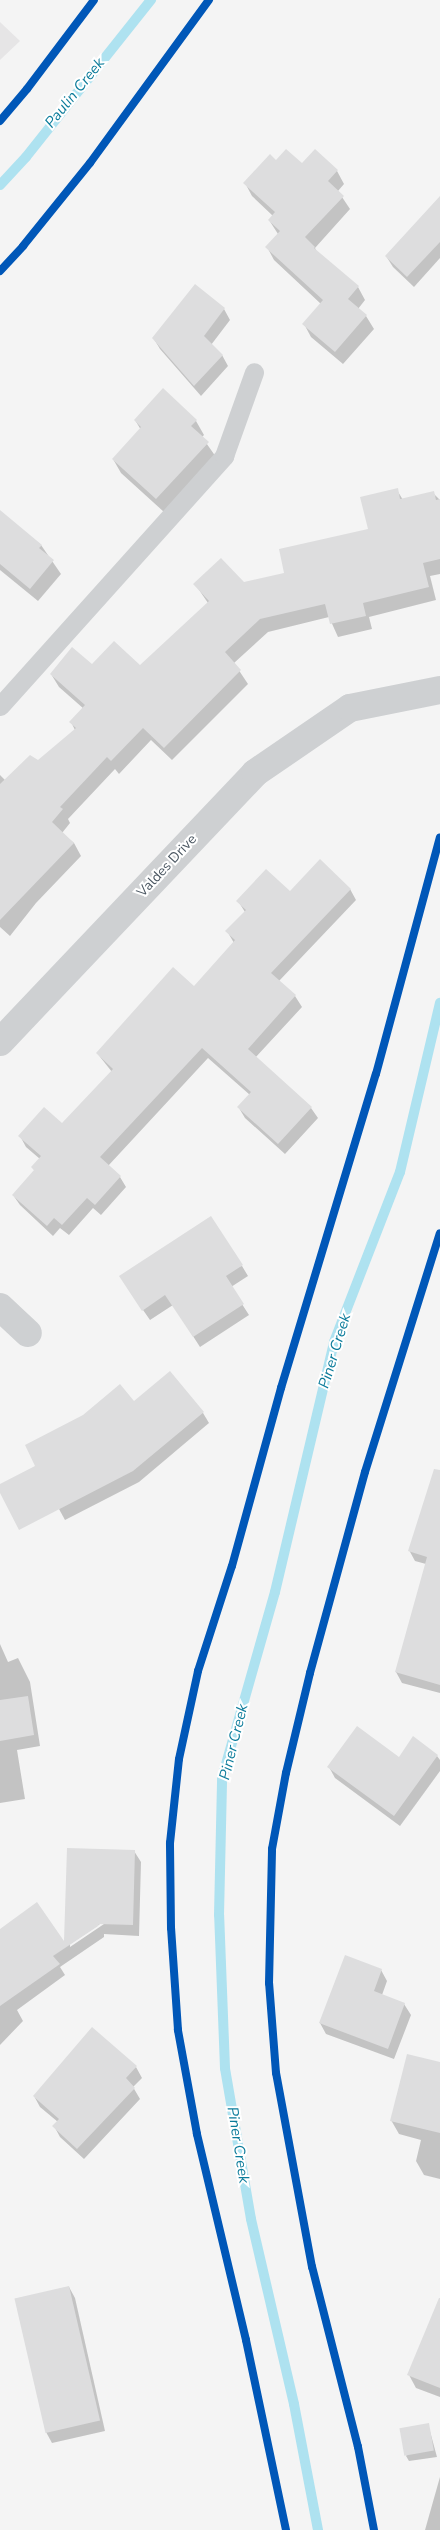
<!DOCTYPE html>
<style>
body{margin:0}
#map{position:relative;width:440px;height:2530px;overflow:hidden;background:#f4f4f4;font-family:"Nunito Sans",sans-serif}
div>[style]{position:absolute}
.education>*{inset:0;background:#e6e5e6}
.shadow>*{inset:0;background:#0003}
.stream>*{height:10px;margin:-5px;padding:0 5px;transform-origin:5px;border-radius:5px;background:#aee2f0}
.building>*{inset:0;background:#ddddde;transform-origin:0 0}
.lane>*{height:19px;margin:-9.5px;padding:0 9.5px;transform-origin:9.5px;border-radius:9.5px;background:#ced0d2}
.street>*{height:28px;margin:-14px;padding:0 14px;transform-origin:14px;border-radius:14px;background:#ced0d2}
.cycleway>*{height:8px;margin:-4px;padding:0 4px;transform-origin:4px;border-radius:4px;background:#0057b8}
span{translate:-50% -50%;white-space:nowrap;text-align:center;line-height:1.15;-webkit-text-stroke:4px #fff;paint-order:stroke}
.street-label{font-size:14px;color:#4a5661}
.water-label{font-size:15px;color:#0c7c9b;font-style:italic}
</style>
<div id="map">
<div class="education">
<div style="clip-path:polygon(0 22px,20px 41px,0 60px)"></div>
</div>
<div class="shadow">
<div style="clip-path:polygon(276px 162px,337px 171px,344px 184px,338px 191px,350px 209px,315px 248px,318px 254px,358px 287px,365px 300px,358px 309px,366px 316px,374px 329px,343px 364px,311px 337px,304px 324px,321px 304px,274px 260px,267px 247px,278px 234px,269px 220px,273px 216px,252px 196px,245px 183px)"></div>
<div style="clip-path:polygon(440px 198px,440px 258px,414px 287px,393px 267px,386px 256px)"></div>
<div style="clip-path:polygon(224px 309px,230px 320px,211px 345px,222px 355px,228px 366px,201px 396px,160px 349px,154px 339px)"></div>
<div style="clip-path:polygon(163px 390px,196px 421px,204px 435px,202px 437px,216px 457px,164px 512px,121px 473px,113px 459px,141px 430px,135px 420px)"></div>
<div style="clip-path:polygon(397px 490px,403px 500px,433px 493px,440px 500px,440px 574px,430px 576px,436px 600px,369px 617px,372px 629px,338px 637px,329px 617px,268px 632px,234px 663px,248px 684px,172px 760px,151px 740px,119px 774px,115px 769px,68px 819px,70px 823px,62px 833px,74px 843px,81px 856px,36px 903px,10px 936px,0 927px,0 775px,6px 781px,38px 762px,75px 730px,71px 722px,84px 709px,59px 687px,51px 674px,92px 666px,140px 667px,208px 603px,195px 584px,243px 583px,286px 574px,369px 530px)"></div>
<div style="clip-path:polygon(0 512px,41px 545px,61px 574px,38px 601px,0 570px)"></div>
<div style="clip-path:polygon(350px 889px,356px 900px,279px 981px,295px 996px,302px 1007px,255px 1058px,311px 1108px,318px 1118px,285px 1154px,245px 1118px,239px 1108px,250px 1095px,208px 1058px,108px 1166px,120px 1177px,126px 1187px,101px 1215px,93px 1208px,69px 1235px,60px 1228px,53px 1236px,20px 1205px,13px 1195px,35px 1171px,32px 1167px,40px 1159px,26px 1147px,20px 1136px,62px 1125px,112px 1072px,97px 1053px,194px 988px,234px 943px,227px 931px,245px 912px,238px 901px,290px 893px)"></div>
<div style="clip-path:polygon(242px 1266px,248px 1276px,231px 1287px,249px 1315px,200px 1347px,173px 1305px,150px 1320px,127px 1287px)"></div>
<div style="clip-path:polygon(134px 1402px,203px 1413px,209px 1423px,139px 1482px,65px 1520px,59px 1509px)"></div>
<div style="clip-path:polygon(440px 1525px,440px 1693px,402px 1683px,396px 1672px,426px 1564px,415px 1561px,409px 1550px)"></div>
<div style="clip-path:polygon(0 1644px,8px 1662px,18px 1658px,30px 1682px,40px 1746px,17px 1750px,25px 1799px,0 1803px)"></div>
<div style="clip-path:polygon(437px 1756px,440px 1760px,440px 1771px,400px 1826px,335px 1778px,329px 1767px)"></div>
<div style="clip-path:polygon(evenodd,134px 1851px,141px 1862px,139px 1936px,104px 1934px,104px 1937px,60px 1967px,65px 1975px,17px 2010px,23px 2021px,0 2045px,0 1930px,65px 1944px,134px 1851px,103px 1922px,104px 1924px,70px 1947px,70px 1944px,103px 1922px)"></div>
<div style="clip-path:polygon(381px 1970px,387px 1981px,382px 1995px,404px 2004px,411px 2015px,394px 2059px,326px 2034px,320px 2023px)"></div>
<div style="clip-path:polygon(440px 2063px,440px 2179px,424px 2175px,416px 2161px,421px 2140px,399px 2134px,391px 2120px)"></div>
<div style="clip-path:polygon(136px 2067px,142px 2078px,133px 2087px,140px 2099px,84px 2159px,60px 2137px,54px 2126px,58px 2122px,40px 2107px,34px 2096px)"></div>
<div style="clip-path:polygon(69px 2287px,75px 2298px,105px 2431px,52px 2443px,46px 2432px)"></div>
<div style="clip-path:polygon(440px 2306px,440px 2397px,416px 2388px,409px 2375px)"></div>
<div style="clip-path:polygon(428px 2424px,437px 2457px,409px 2461px,406px 2456px)"></div>
<div style="clip-path:polygon(440px 2477px,440px 2530px,425px 2530px)"></div>
</div>
<div class="stream">
<div style="left:0;top:185px;width:38px;rotate:-47deg"></div>
<div style="left:26px;top:157px;width:201px;rotate:-51.5deg"></div>
<div style="left:318px;top:2530px;width:128px;rotate:-100.8deg"></div>
<div style="left:294px;top:2404px;width:190px;rotate:-103.1deg"></div>
<div style="left:251px;top:2219px;width:153px;rotate:-99.8deg"></div>
<div style="left:225px;top:2068px;width:153px;rotate:-92.2deg"></div>
<div style="left:219px;top:1915px;width:137px;rotate:-88.7deg"></div>
<div style="left:222px;top:1778px;width:193px;rotate:-74.1deg"></div>
<div style="left:275px;top:1592px;width:257px;rotate:-76.7deg"></div>
<div style="left:334px;top:1342px;width:182px;rotate:-68.8deg"></div>
<div style="left:400px;top:1172px;width:174px;rotate:-76.7deg"></div>
</div>
<div class="building">
<div style="clip-path:polygon(286px 149px,302px 163px,315px 149px,338px 170px,328px 181px,344px 196px,305px 237px,315px 247px,314px 248px,359px 286px,348px 299px,367px 315px,335px 352px,302px 324px,323px 300px,265px 247px,280px 231px,268px 220px,275px 212px,243px 183px,270px 154px,276px 160px)"></div>
<div style="clip-path:polygon(440px 196px,440px 242px,407px 277px,385px 256px)"></div>
<div style="clip-path:polygon(195px 284px,225px 308px,204px 336px,223px 355px,194px 386px,152px 338px)"></div>
<div style="clip-path:polygon(163px 388px,197px 420px,191px 426px,209px 442px,156px 499px,112px 459px,141px 427px,134px 420px)"></div>
<div style="clip-path:polygon(398px 488px,400px 499px,434px 491px,436px 500px,440px 499px,440px 559px,423px 563px,429px 587px,363px 603px,366px 616px,330px 624px,325px 604px,260px 619px,225px 652px,241px 670px,164px 748px,143px 728px,111px 761px,107px 757px,60px 807px,63px 809px,52px 822px,74px 843px,0 920px,0 784px,30px 755px,38px 760px,76px 728px,69px 722px,85px 705px,50px 674px,72px 647px,92px 664px,114px 641px,140px 665px,209px 601px,193px 584px,221px 558px,244px 582px,284px 573px,279px 549px,368px 529px,360px 497px)"></div>
<div style="clip-path:polygon(0 510px,42px 545px,39px 548px,54px 560px,30px 589px,0 564px)"></div>
<div style="clip-path:polygon(320px 859px,351px 889px,271px 973px,296px 995px,248px 1049px,312px 1107px,278px 1144px,237px 1107px,251px 1092px,202px 1048px,100px 1157px,121px 1176px,95px 1205px,87px 1198px,62px 1225px,54px 1218px,47px 1226px,12px 1195px,34px 1170px,31px 1167px,41px 1156px,18px 1136px,44px 1107px,62px 1123px,113px 1069px,96px 1053px,173px 967px,194px 986px,235px 940px,225px 931px,246px 910px,236px 901px,266px 869px,290px 891px)"></div>
<div style="clip-path:polygon(211px 1216px,243px 1265px,226px 1276px,244px 1304px,193px 1337px,165px 1295px,142px 1311px,119px 1276px)"></div>
<div style="clip-path:polygon(170px 1371px,204px 1412px,133px 1471px,19px 1530px,0 1493px,0 1484px,35px 1466px,25px 1445px,83px 1415px,120px 1384px,134px 1401px)"></div>
<div style="clip-path:polygon(434px 1469px,440px 1470px,440px 1685px,395px 1672px,427px 1557px,408px 1551px)"></div>
<div style="clip-path:polygon(28px 1696px,34px 1735px,0 1741px,0 1700px)"></div>
<div style="clip-path:polygon(357px 1726px,399px 1757px,413px 1736px,438px 1755px,394px 1816px,327px 1767px)"></div>
<div style="clip-path:polygon(67px 1848px,135px 1850px,133px 1925px,99px 1924px,98px 1926px,53px 1956px,60px 1964px,0 2006px,0 1929px,37px 1902px,64px 1941px)"></div>
<div style="clip-path:polygon(345px 1955px,382px 1969px,374px 1991px,405px 2003px,388px 2049px,319px 2023px)"></div>
<div style="clip-path:polygon(92px 2027px,137px 2066px,126px 2078px,135px 2088px,77px 2149px,52px 2126px,59px 2119px,33px 2096px)"></div>
<div style="clip-path:polygon(407px 2054px,440px 2062px,440px 2133px,390px 2121px)"></div>
<div style="left:69px;top:2286px;width:138px;height:56px;rotate:77deg"></div>
<div style="clip-path:polygon(439px 2298px,440px 2298px,440px 2388px,407px 2375px)"></div>
<div style="left:429px;top:2423px;width:28px;height:30px;rotate:80deg"></div>
</div>
<div class="lane">
<div style="left:0;top:706px;width:336px;rotate:-48.1deg"></div>
<div style="left:224px;top:456px;width:89px;rotate:-70.3deg"></div>
</div>
<div class="street">
<div style="left:0;top:1042px;width:371px;rotate:-46.5deg"></div>
<div style="left:255px;top:773px;width:115px;rotate:-34.4deg"></div>
<div style="left:350px;top:708px;width:92px;rotate:-11.3deg"></div>
<div style="left:0;top:1307px;width:38px;rotate:43deg"></div>
</div>
<div class="cycleway">
<div style="left:0;top:121px;width:42px;rotate:-49.8deg"></div>
<div style="left:27px;top:89px;width:111px;rotate:-53deg"></div>
<div style="left:0;top:271px;width:34px;rotate:-47deg"></div>
<div style="left:23px;top:246px;width:107px;rotate:-51.1deg"></div>
<div style="left:90px;top:163px;width:202px;rotate:-53.9deg"></div>
<div style="left:286px;top:2530px;width:194px;rotate:-101.9deg"></div>
<div style="left:246px;top:2340px;width:212px;rotate:-103.4deg"></div>
<div style="left:197px;top:2134px;width:106px;rotate:-100.4deg"></div>
<div style="left:178px;top:2030px;width:102px;rotate:-93.9deg"></div>
<div style="left:171px;top:1928px;width:85px;rotate:-90.7deg"></div>
<div style="left:170px;top:1843px;width:84px;rotate:-83.9deg"></div>
<div style="left:179px;top:1759px;width:90px;rotate:-77.8deg"></div>
<div style="left:198px;top:1671px;width:110px;rotate:-72.1deg"></div>
<div style="left:232px;top:1566px;width:185px;rotate:-74.6deg"></div>
<div style="left:281px;top:1388px;width:328px;rotate:-73.2deg"></div>
<div style="left:376px;top:1074px;width:245px;rotate:-74.9deg"></div>
<div style="left:374px;top:2530px;width:85px;rotate:-100.9deg"></div>
<div style="left:358px;top:2447px;width:186px;rotate:-104.3deg"></div>
<div style="left:312px;top:2267px;width:197px;rotate:-100.5deg"></div>
<div style="left:276px;top:2073px;width:90px;rotate:-94.4deg"></div>
<div style="left:269px;top:1983px;width:134px;rotate:-88.7deg"></div>
<div style="left:272px;top:1849px;width:77px;rotate:-79.6deg"></div>
<div style="left:286px;top:1773px;width:103px;rotate:-76.5deg"></div>
<div style="left:310px;top:1673px;width:208px;rotate:-74.7deg"></div>
<div style="left:365px;top:1472px;width:250px;rotate:-72.6deg"></div>
</div>
<div class="street-label">
<span style="left:167px;top:866px;rotate:-47deg">Valdes Drive</span>
</div>
<div class="water-label">
<span style="left:75px;top:93px;rotate:-51deg">Paulin Creek</span>
<span style="left:335px;top:1351px;rotate:-73deg">Piner Creek</span>
<span style="left:234px;top:1742px;rotate:-76deg">Piner Creek</span>
<span style="left:238px;top:2145px;rotate:81deg">Piner Creek</span>
</div>
</div>
